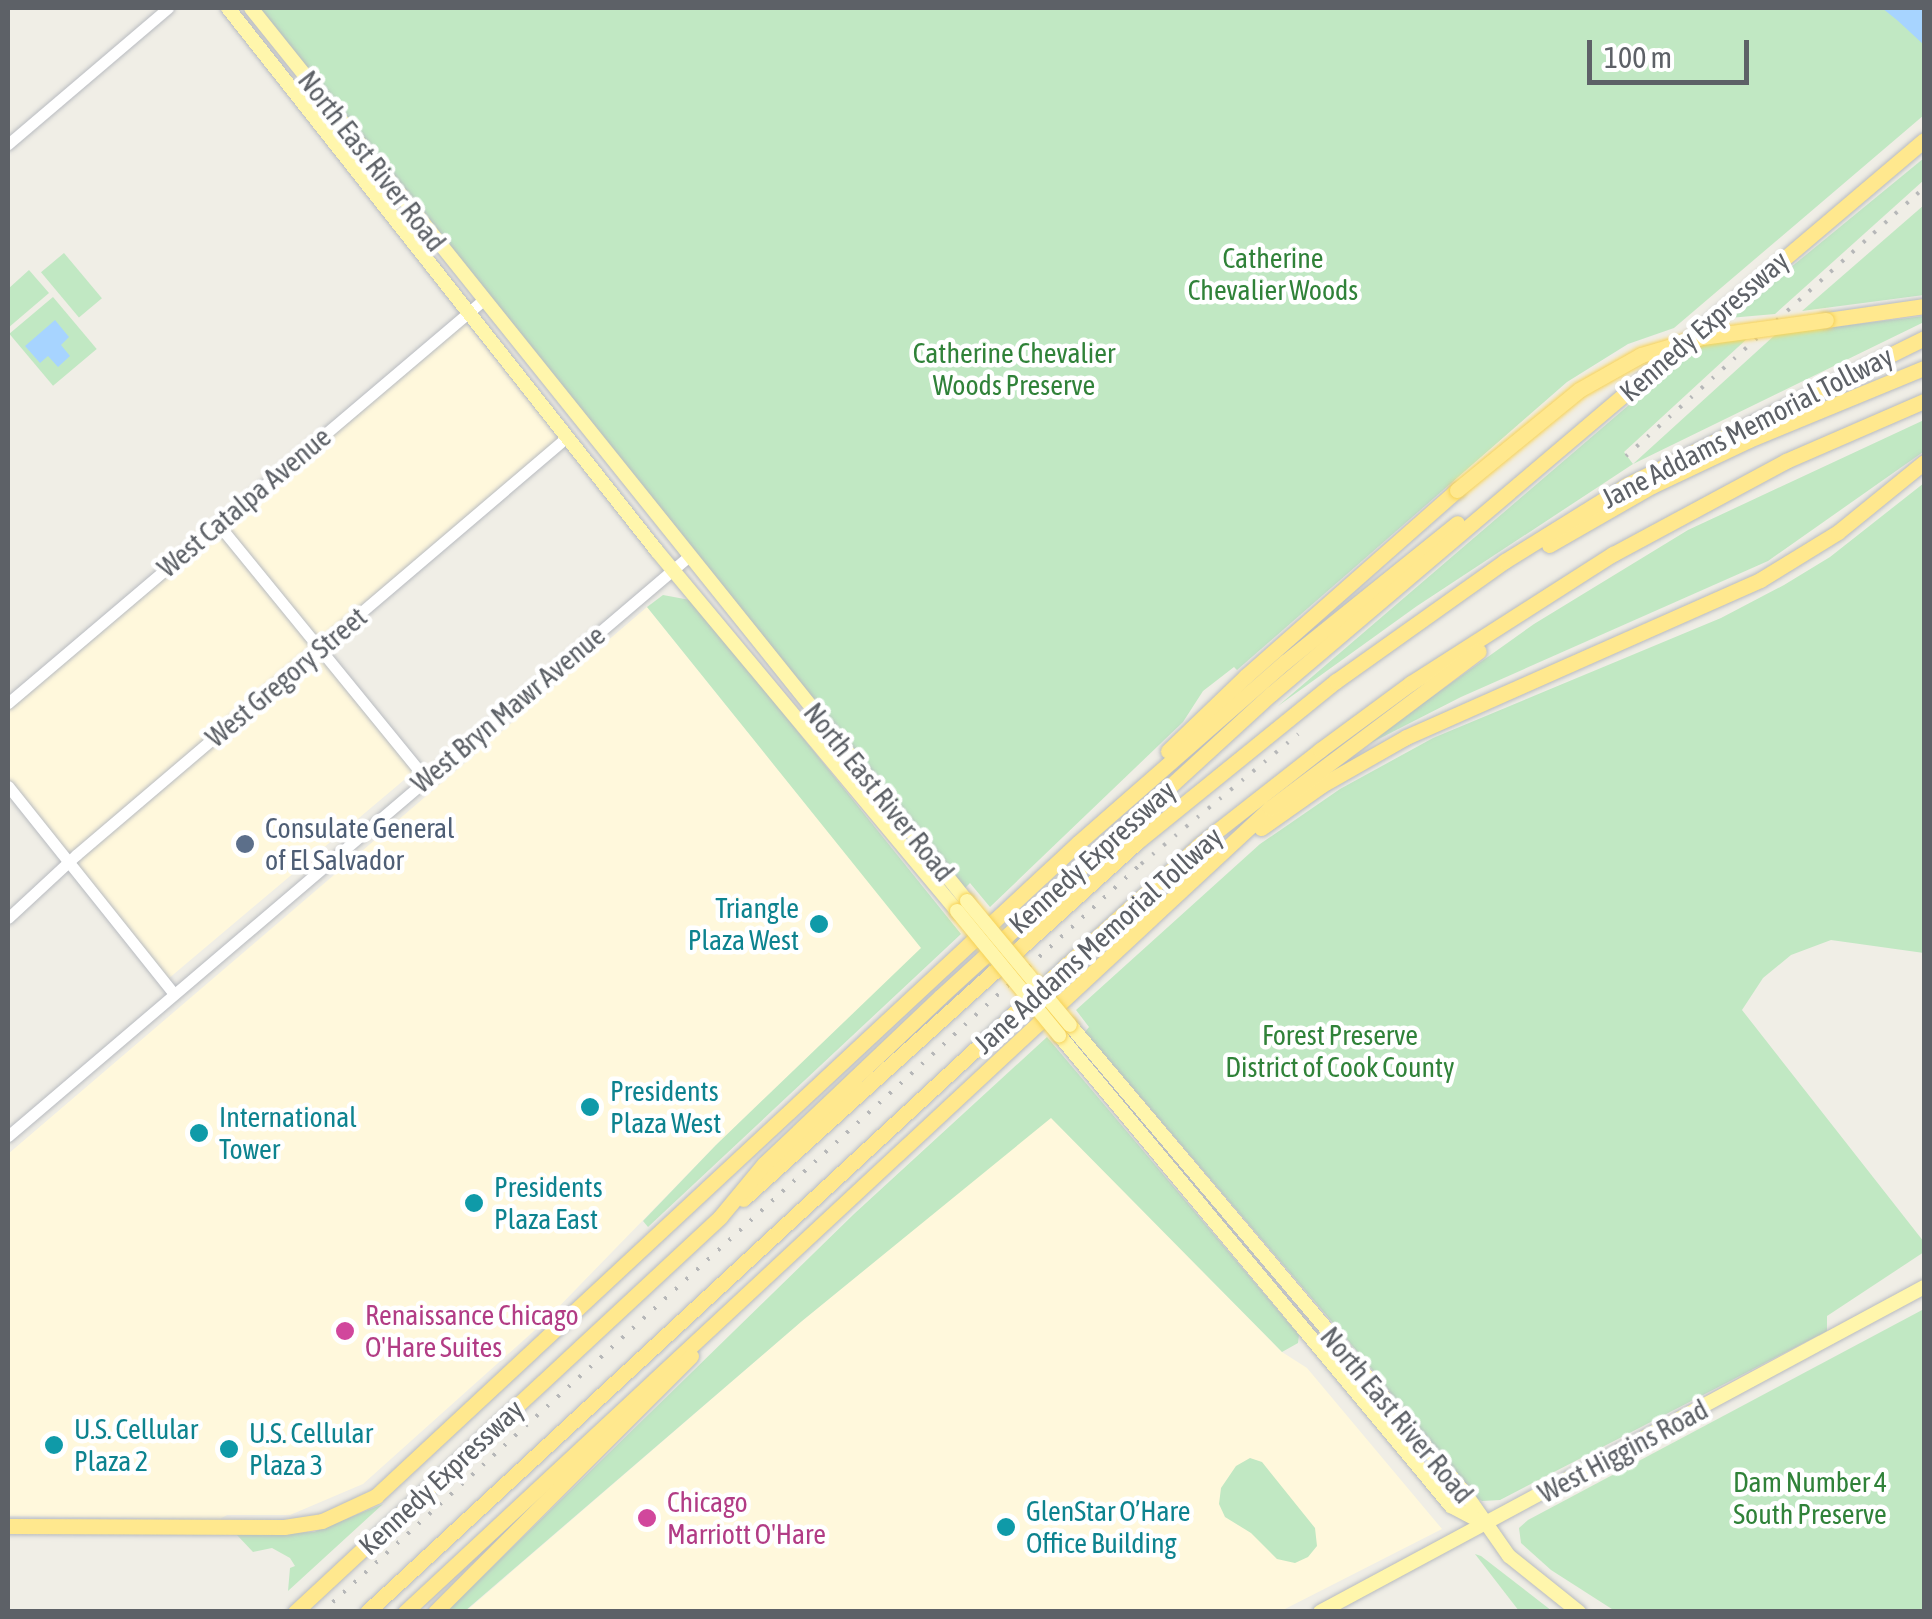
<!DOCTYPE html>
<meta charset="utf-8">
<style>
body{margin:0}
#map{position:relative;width:1932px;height:1619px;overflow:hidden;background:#f0eee6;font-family:"Asap Condensed",sans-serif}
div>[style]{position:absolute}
.commercial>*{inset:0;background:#fff8dc}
.green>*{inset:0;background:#c1e8c3;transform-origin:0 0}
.water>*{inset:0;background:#a7d4ff}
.roads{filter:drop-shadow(0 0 2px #b8bbc0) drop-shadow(0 0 2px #b8bbc0)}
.minor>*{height:11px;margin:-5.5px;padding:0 5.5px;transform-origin:5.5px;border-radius:5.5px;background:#fff}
.major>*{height:14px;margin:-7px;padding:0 7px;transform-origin:7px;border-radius:7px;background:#fff6ac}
.highway>*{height:15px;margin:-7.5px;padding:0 7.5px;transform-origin:7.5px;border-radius:7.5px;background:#ffe88e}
.rail>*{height:4px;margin-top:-2px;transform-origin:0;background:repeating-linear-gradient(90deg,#b6b7b8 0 2.5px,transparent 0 14.5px)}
.bridges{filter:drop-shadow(0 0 2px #f7d257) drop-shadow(0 0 2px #f7d257)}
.major-bridge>*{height:14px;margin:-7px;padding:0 7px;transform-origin:7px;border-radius:7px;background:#fff6ac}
.highway-bridge>*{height:15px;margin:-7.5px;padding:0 7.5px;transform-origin:7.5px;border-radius:7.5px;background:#ffe88e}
.dots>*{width:28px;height:28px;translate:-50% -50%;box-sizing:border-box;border:5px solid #fff;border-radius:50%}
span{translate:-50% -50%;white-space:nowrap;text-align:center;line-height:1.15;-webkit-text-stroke:9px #fff;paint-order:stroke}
.street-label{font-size:28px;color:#5d6167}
.park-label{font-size:28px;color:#308239}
.service-label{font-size:28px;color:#4e5e75}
.left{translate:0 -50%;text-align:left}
.culture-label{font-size:28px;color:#0d838f}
.right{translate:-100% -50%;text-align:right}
.hotel-label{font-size:28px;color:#b23c85}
.frame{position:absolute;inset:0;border:10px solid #5d6167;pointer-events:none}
.scale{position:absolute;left:1587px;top:40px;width:162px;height:45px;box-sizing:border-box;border:5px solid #5d6167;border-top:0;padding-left:12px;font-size:30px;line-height:35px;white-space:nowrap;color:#5d6167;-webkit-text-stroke:8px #fff;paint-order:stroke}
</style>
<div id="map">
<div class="commercial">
<div style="clip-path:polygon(463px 319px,562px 442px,318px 649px,417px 769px,168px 979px,8px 786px,8px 706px)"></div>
<div style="clip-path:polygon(647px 607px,922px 948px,716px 1145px,545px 1321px,363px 1484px,290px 1515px,227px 1515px,220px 1519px,8px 1516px,8px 1154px)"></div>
<div style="clip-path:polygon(1051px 1117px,1282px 1352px,1307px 1368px,1442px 1529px,1281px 1611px,465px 1612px,802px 1321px)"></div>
</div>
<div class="green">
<div style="clip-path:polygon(260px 8px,1924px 8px,1924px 115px,1674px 328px,1628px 344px,1567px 382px,1237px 670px,1234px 667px,1203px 691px,1183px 722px,990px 907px,970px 883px,965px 888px,521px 340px)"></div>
<div style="clip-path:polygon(1924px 158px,1924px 180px,1775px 314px,1729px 318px)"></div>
<div style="clip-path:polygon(1924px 205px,1924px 295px,1802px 311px)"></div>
<div style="left:64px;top:253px;width:59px;height:30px;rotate:50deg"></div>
<div style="clip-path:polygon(29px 270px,49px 293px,8px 328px,8px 289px)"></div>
<div style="left:53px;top:297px;width:68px;height:57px;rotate:50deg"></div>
<div style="clip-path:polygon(1924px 316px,1924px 322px,1633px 464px,1417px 606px,1278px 706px,1700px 344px,1750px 336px,1624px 452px,1633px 464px,1776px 334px)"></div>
<div style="clip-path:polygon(1924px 420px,1923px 452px,1768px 561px,1461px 697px,1357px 750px,1534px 624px,1688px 530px)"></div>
<div style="clip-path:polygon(1924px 483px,1924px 953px,1831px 940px,1791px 955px,1763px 978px,1742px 1010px,1924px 1242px,1924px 1252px,1827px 1316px,1827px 1331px,1500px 1500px,1482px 1501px,1474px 1497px,1367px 1363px,1085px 1032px,1089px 1027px,1076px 1010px,1260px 844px,1340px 789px,1433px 738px,1721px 618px,1784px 585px,1830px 557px)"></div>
<div style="clip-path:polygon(663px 595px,690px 600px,700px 610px,961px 934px,648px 1227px,643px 1221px,716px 1145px,921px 948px,647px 607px)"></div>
<div style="clip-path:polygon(1047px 1037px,1299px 1335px,1298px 1343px,1282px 1352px,1051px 1118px,802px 1321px,465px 1611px,446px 1612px,854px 1214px)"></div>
<div style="clip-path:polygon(1924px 1309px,1924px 1611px,1615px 1611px,1551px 1570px,1521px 1543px,1519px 1528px,1528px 1520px)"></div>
<div style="clip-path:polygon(1250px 1458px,1262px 1462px,1315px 1528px,1317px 1546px,1308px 1557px,1295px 1563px,1277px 1559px,1251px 1533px,1225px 1517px,1219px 1504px,1221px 1488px,1236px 1466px)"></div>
<div style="clip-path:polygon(383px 1504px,288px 1591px,290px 1568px,295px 1566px,290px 1558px,272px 1548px,253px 1552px,237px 1535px,314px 1532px)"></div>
<div style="clip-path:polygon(1475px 1554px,1481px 1556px,1552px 1611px,1519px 1611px)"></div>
</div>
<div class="water">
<div style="clip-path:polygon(1882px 8px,1924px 8px,1924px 45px,1897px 20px)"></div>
<div style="clip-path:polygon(55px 320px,69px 337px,61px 345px,70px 356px,58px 367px,48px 356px,40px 363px,25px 346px)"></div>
</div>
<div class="roads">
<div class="minor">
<div style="left:8px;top:144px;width:210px;rotate:-40.4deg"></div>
<div style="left:218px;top:524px;width:329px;rotate:50.8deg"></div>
<div style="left:8px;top:703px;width:622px;rotate:-40.3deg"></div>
<div style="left:8px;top:786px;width:266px;rotate:51.4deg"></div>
<div style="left:8px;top:918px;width:93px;rotate:-42.8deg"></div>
<div style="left:76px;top:855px;width:645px;rotate:-40.41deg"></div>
<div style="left:8px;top:1136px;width:895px;rotate:-40.42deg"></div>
</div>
<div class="major">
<div style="left:228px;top:8px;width:692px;rotate:51.69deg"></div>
<div style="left:657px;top:551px;width:469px;rotate:50.2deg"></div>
<div style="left:251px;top:8px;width:1145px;rotate:51.28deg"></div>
<div style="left:1070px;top:1025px;width:612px;rotate:49.84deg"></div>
<div style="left:1465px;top:1493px;width:77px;rotate:55.1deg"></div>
<div style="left:1509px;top:1556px;width:90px;rotate:38.7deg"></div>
<div style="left:1059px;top:1035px;width:613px;rotate:50.23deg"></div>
<div style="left:1451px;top:1506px;width:36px;rotate:28deg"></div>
<div style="left:1320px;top:1612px;width:686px;rotate:-28.28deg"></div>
</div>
<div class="highway">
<div style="left:1826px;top:320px;width:99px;rotate:-8.1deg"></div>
<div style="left:1549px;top:545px;width:119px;rotate:-29.8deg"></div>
<div style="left:1652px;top:486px;width:107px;rotate:-25.4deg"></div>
<div style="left:1749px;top:440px;width:189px;rotate:-22.4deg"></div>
<div style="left:1168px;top:751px;width:108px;rotate:-43.9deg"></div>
<div style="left:1246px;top:676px;width:281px;rotate:-41.4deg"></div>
<div style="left:1261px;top:828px;width:75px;rotate:-35.2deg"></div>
<div style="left:1322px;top:785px;width:97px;rotate:-29.7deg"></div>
<div style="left:1406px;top:737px;width:387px;rotate:-23.9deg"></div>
<div style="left:1760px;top:580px;width:92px;rotate:-31.6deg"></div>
<div style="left:1838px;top:532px;width:111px;rotate:-39.1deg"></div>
<div style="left:743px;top:1199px;width:532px;rotate:-42.18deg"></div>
<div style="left:1137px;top:842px;width:256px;rotate:-39deg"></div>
<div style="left:1336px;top:681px;width:207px;rotate:-35.4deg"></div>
<div style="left:1505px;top:561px;width:144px;rotate:-31.9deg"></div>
<div style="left:1627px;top:485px;width:331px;rotate:-26.3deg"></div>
<div style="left:8px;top:1526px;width:276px;rotate:0.2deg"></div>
<div style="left:284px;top:1527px;width:38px;rotate:-9deg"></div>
<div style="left:322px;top:1521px;width:60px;rotate:-24.8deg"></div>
<div style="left:376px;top:1496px;width:959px;rotate:-42.93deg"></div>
<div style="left:1078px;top:843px;width:275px;rotate:-41.2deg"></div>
<div style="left:1285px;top:662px;width:221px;rotate:-38.9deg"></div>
<div style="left:295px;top:1612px;width:580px;rotate:-42.9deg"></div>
<div style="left:720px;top:1217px;width:69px;rotate:-50.3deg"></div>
<div style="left:764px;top:1164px;width:243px;rotate:-43.5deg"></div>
<div style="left:940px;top:997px;width:449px;rotate:-42.5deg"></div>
<div style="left:1271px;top:694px;width:856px;rotate:-40.31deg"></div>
<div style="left:367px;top:1612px;width:962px;rotate:-42.77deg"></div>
<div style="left:1073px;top:959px;width:170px;rotate:-42.1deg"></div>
<div style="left:1199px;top:845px;width:154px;rotate:-38.1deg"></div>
<div style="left:1320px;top:750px;width:113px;rotate:-36.4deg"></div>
<div style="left:1411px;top:683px;width:240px;rotate:-32.6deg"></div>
<div style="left:1613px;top:554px;width:196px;rotate:-28.3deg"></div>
<div style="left:1786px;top:461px;width:150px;rotate:-23.5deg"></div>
<div style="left:405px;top:1612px;width:1181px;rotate:-42.91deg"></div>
<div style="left:1270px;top:808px;width:261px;rotate:-36.9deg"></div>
<div style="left:435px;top:1612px;width:362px;rotate:-45deg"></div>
</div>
</div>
<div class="rail">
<div style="left:1626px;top:456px;width:401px;rotate:-42deg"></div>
<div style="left:322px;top:1612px;width:1109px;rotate:-42.41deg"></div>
<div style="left:1141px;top:864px;width:204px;rotate:-39.6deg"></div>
</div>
<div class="bridges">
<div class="major-bridge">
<div style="left:967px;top:901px;width:161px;rotate:50.3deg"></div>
<div style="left:957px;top:911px;width:161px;rotate:50.6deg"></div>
</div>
<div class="highway-bridge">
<div style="left:1457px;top:490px;width:158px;rotate:-39.3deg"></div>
<div style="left:1579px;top:390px;width:71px;rotate:-29.4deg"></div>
<div style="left:1641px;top:355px;width:64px;rotate:-16.4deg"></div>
<div style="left:1702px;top:337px;width:125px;rotate:-7.8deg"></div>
</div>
</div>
<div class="dots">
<div style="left:245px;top:844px;background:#5c6f8a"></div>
<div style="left:819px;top:924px;background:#0f9aa8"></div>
<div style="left:590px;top:1107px;background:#0f9aa8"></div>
<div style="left:199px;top:1133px;background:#0f9aa8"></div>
<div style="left:474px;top:1203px;background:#0f9aa8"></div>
<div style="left:345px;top:1331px;background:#d1479c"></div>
<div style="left:54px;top:1445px;background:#0f9aa8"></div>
<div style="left:229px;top:1449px;background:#0f9aa8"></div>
<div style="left:647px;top:1518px;background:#d1479c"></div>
<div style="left:1006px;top:1527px;background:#0f9aa8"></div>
</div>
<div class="street-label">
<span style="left:372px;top:161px;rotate:52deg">North East River Road</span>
<span style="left:1704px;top:326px;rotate:-41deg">Kennedy Expressway</span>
<span style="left:1747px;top:427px;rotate:-27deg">Jane Addams Memorial Tollway</span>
<span style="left:244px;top:502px;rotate:-40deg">West Catalpa Avenue</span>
<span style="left:286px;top:677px;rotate:-40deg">West Gregory Street</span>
<span style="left:508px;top:709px;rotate:-40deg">West Bryn Mawr Avenue</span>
<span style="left:879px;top:792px;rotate:51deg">North East River Road</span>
<span style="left:1092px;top:857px;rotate:-42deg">Kennedy Expressway</span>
<span style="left:1098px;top:940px;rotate:-42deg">Jane Addams Memorial Tollway</span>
<span style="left:1397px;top:1415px;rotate:50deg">North East River Road</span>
<span style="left:1623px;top:1451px;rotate:-28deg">West Higgins Road</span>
<span style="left:441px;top:1477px;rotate:-43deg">Kennedy Expressway</span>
</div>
<div class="park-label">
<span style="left:1273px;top:274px">Catherine<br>Chevalier Woods</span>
<span style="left:1014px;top:369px">Catherine Chevalier<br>Woods Preserve</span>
<span style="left:1340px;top:1051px">Forest Preserve<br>District of Cook County</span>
<span style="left:1810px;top:1498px">Dam Number 4<br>South Preserve</span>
</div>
<div class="service-label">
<span class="left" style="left:265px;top:844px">Consulate General<br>of El Salvador</span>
</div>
<div class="culture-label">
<span class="right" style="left:799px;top:924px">Triangle<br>Plaza West</span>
<span class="left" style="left:610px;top:1107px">Presidents<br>Plaza West</span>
<span class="left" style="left:219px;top:1133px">International<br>Tower</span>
<span class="left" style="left:494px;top:1203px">Presidents<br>Plaza East</span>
<span class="left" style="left:74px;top:1445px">U.S. Cellular<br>Plaza 2</span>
<span class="left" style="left:249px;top:1449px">U.S. Cellular<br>Plaza 3</span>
<span class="left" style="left:1026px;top:1527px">GlenStar O’Hare<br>Office Building</span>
</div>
<div class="hotel-label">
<span class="left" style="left:365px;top:1331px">Renaissance Chicago<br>O'Hare Suites</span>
<span class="left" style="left:667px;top:1518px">Chicago<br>Marriott O'Hare</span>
</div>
<div class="frame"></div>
<div class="scale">100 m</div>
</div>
